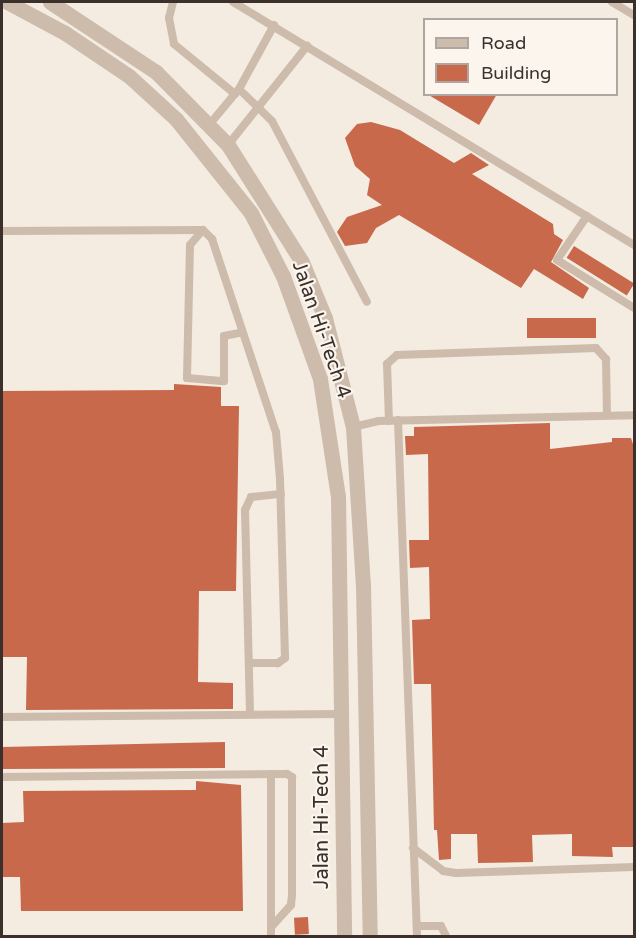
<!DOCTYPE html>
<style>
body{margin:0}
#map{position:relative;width:636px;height:938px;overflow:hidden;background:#f4ebe1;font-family:"Varela Round",sans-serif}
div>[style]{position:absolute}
.building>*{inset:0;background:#c8694b;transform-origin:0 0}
.service>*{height:8px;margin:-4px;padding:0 4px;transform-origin:4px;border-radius:4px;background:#cdbbac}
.minor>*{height:15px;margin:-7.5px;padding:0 7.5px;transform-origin:7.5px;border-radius:7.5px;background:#cdbbac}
span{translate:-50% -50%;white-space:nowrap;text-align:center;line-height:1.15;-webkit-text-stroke:4.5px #fbf5ee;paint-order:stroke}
.street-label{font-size:20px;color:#3b302b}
.frame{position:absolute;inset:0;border:3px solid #3b302b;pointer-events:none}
.legend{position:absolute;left:423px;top:18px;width:195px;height:78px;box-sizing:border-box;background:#fbf5ee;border:2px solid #aea6a0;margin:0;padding:8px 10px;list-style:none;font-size:18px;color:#3b302b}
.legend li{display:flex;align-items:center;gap:12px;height:30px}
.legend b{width:30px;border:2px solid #aea6a0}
</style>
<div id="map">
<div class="building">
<div style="clip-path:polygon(427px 94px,497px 94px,479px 125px)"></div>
<div style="clip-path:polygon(371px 122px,400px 130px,454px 163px,471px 153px,489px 165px,472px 174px,553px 224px,554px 234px,563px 240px,551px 262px,589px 288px,583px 299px,534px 269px,521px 288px,399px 215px,376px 228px,367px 243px,345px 246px,337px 232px,347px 217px,382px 205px,367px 195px,370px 179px,355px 166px,345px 138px,357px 124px)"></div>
<div style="left:574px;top:246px;width:71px;height:14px;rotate:32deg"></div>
<div style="left:596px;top:318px;width:20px;height:69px;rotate:90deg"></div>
<div style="clip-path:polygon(174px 384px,221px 387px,221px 406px,239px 406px,236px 591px,199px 591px,198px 682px,233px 683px,233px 709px,26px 710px,27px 657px,2px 657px,2px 391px,174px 390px)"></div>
<div style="clip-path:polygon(550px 423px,550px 449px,612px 442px,612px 438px,631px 438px,634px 447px,634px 847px,612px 847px,613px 857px,572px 856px,572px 834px,532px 835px,533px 862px,478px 863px,477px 834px,451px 834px,451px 859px,439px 860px,437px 830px,434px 830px,431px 684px,414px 684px,412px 620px,430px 619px,429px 567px,410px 568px,409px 540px,429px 540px,428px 454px,406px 455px,405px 436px,414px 436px,414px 427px)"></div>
<div style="clip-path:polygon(225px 742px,225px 768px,2px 769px,2px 747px)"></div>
<div style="clip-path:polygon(196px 781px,241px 785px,243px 911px,21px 911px,20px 877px,2px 877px,2px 823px,24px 822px,23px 791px,196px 790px)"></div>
<div style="left:308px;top:917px;width:17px;height:14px;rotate:87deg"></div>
</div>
<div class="service">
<div style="left:173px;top:2px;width:16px;rotate:104deg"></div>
<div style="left:169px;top:18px;width:26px;rotate:79deg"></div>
<div style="left:174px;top:44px;width:79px;rotate:39.3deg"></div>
<div style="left:233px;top:2px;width:469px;rotate:31.2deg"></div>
<div style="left:612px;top:2px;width:26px;rotate:31deg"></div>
<div style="left:239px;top:89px;width:46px;rotate:44.1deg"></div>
<div style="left:272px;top:121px;width:204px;rotate:62.3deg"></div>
<div style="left:209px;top:125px;width:47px;rotate:-50.2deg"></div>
<div style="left:239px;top:89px;width:73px;rotate:-61.3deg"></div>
<div style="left:228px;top:145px;width:127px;rotate:-51.4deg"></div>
<div style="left:587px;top:216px;width:53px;rotate:124.3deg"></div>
<div style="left:557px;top:260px;width:91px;rotate:31.9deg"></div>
<div style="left:2px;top:231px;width:201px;rotate:-0.3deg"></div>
<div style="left:203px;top:230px;width:13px;rotate:45deg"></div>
<div style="left:212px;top:239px;width:203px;rotate:71.7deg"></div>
<div style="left:276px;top:432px;width:47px;rotate:85.1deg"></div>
<div style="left:280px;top:479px;width:179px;rotate:88.4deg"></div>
<div style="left:285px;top:658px;width:9px;rotate:144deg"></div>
<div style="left:278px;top:663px;width:29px;rotate:180deg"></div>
<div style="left:202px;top:231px;width:18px;rotate:131deg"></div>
<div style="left:190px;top:245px;width:133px;rotate:91.3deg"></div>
<div style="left:187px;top:378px;width:37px;rotate:5deg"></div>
<div style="left:224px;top:381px;width:45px;rotate:-90deg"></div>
<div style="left:224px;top:336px;width:16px;rotate:-11deg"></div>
<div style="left:398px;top:420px;width:516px;rotate:87.89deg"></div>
<div style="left:389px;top:421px;width:57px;rotate:-92deg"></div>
<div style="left:387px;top:364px;width:13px;rotate:-42deg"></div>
<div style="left:397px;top:355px;width:199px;rotate:-2deg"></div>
<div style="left:596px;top:348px;width:15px;rotate:48deg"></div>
<div style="left:606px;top:359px;width:56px;rotate:89deg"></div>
<div style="left:353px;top:427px;width:26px;rotate:-13deg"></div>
<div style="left:378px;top:421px;width:256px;rotate:-1.3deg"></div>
<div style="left:250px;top:714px;width:204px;rotate:-91.4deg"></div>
<div style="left:245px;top:510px;width:14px;rotate:-65deg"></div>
<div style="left:251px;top:497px;width:30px;rotate:-6deg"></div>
<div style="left:2px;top:717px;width:340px;rotate:-0.5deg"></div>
<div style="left:271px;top:774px;width:162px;rotate:90deg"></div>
<div style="left:2px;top:777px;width:285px;rotate:-0.6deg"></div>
<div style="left:287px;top:774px;width:6px;rotate:31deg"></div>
<div style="left:292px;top:777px;width:118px;rotate:90deg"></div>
<div style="left:292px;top:895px;width:10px;rotate:96deg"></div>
<div style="left:291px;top:905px;width:28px;rotate:132deg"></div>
<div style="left:413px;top:848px;width:38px;rotate:37deg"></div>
<div style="left:443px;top:871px;width:13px;rotate:9deg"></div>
<div style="left:456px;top:873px;width:178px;rotate:-1.9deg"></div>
<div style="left:417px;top:926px;width:24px"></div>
<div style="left:441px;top:926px;width:11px;rotate:63deg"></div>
</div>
<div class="minor">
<div style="left:7px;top:2px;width:66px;rotate:28.1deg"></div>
<div style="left:65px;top:33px;width:77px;rotate:33.9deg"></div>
<div style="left:129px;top:76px;width:64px;rotate:42.5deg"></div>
<div style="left:176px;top:119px;width:120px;rotate:51.4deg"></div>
<div style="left:251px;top:213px;width:71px;rotate:63.1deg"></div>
<div style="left:283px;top:276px;width:109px;rotate:70.2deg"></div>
<div style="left:320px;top:379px;width:118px;rotate:81.3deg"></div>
<div style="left:338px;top:496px;width:440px;rotate:89.2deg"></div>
<div style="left:50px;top:2px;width:127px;rotate:33.4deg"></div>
<div style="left:156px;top:72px;width:103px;rotate:45.4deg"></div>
<div style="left:228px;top:145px;width:138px;rotate:57.7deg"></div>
<div style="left:302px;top:262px;width:61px;rotate:67.7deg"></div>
<div style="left:325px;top:318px;width:113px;rotate:75.6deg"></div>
<div style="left:353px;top:427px;width:157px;rotate:86.4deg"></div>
<div style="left:363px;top:584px;width:352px;rotate:88.9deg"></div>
</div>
<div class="street-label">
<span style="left:321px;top:330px;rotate:71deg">Jalan Hi-Tech 4</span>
<span style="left:322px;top:817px;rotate:-90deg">Jalan Hi-Tech 4</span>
</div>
<div class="frame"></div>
<ul class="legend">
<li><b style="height:8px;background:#cdbbac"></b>Road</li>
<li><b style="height:16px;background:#c8694b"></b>Building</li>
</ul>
</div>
